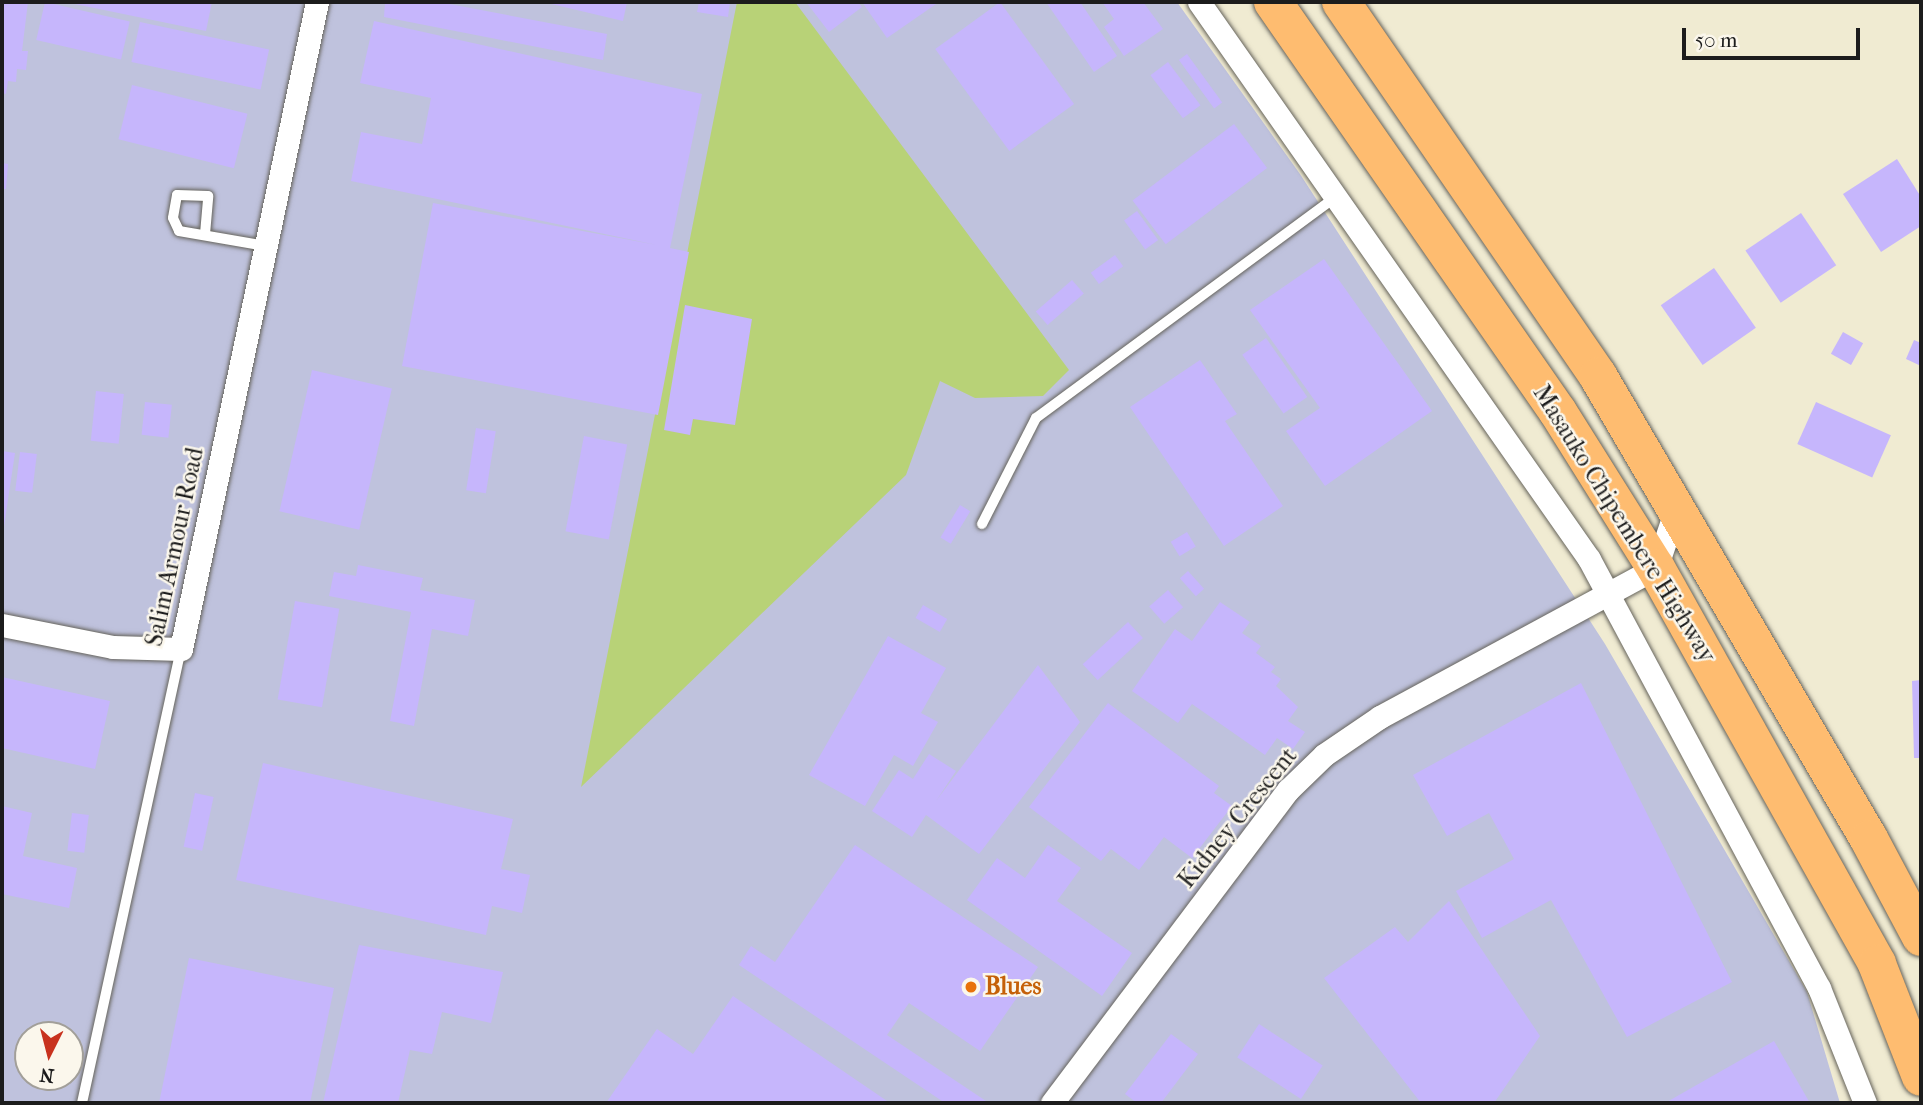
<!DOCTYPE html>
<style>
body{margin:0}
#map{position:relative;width:1923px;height:1105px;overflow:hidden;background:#f0ebd2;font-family:"IM FELL French Canon",serif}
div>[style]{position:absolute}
.industrial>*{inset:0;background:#bfc2dd}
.green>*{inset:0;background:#b8d277}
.building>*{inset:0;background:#c6b6fc;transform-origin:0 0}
.roads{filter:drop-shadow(0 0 2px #66645c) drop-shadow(0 0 2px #66645c)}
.lane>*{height:10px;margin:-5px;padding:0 5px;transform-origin:5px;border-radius:5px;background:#fff}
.street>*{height:23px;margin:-11.5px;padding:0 11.5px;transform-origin:11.5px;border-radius:11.5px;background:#fff}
.highway>*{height:38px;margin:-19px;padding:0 19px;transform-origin:19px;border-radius:19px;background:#febc70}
.dots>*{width:19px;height:19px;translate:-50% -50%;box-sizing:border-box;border:4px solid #fbf7ec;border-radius:50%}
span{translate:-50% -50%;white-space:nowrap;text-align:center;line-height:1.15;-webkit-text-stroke:5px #fbf7ec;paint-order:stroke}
.street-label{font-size:24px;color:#1c1c1c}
.food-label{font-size:24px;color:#c56008;font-weight:700}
.left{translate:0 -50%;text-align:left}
.frame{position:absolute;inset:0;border:4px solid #1c1c1c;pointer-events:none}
.north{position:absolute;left:14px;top:1021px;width:70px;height:70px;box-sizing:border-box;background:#fbf7ec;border:2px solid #a29f99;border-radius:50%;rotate:186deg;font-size:19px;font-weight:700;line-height:28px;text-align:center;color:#1c1c1c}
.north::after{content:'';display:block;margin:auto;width:24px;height:32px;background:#c8321e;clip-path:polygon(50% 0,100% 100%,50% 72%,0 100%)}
.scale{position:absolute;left:1682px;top:28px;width:178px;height:32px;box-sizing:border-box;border:4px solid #1c1c1c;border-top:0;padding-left:9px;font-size:21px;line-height:24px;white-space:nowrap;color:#1c1c1c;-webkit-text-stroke:5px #fbf7ec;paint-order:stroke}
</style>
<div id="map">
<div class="industrial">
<div style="clip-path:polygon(evenodd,2px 2px,1177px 2px,1300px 174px,1605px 644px,1807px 992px,1840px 1103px,2px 1103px,2px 2px,28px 1035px,70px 1035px,70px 1077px,28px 1077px,28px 1035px)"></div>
</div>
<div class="green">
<div style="clip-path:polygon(737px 2px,795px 2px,1069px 370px,1043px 396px,975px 398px,940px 381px,906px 475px,581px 787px)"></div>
</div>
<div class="building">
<div style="clip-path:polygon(2px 2px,28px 2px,22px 51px,28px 51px,26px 70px,17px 69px,16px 82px,8px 81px,6px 94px,2px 93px)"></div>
<div style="left:45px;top:2px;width:87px;height:39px;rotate:13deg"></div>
<div style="clip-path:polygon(65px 2px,212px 2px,206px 31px)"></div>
<div style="clip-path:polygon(385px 2px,439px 2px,607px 34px,603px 60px,384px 17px)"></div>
<div style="clip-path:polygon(543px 2px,627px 2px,623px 21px)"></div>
<div style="clip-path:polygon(699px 2px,730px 2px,728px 17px,697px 12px)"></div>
<div style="clip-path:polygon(806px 2px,858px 2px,862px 7px,829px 32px)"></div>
<div style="clip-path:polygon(862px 2px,939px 2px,887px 38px)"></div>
<div style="left:1000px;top:2px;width:126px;height:80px;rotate:54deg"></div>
<div style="clip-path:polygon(1046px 2px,1080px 2px,1117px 56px,1094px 72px)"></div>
<div style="clip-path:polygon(1102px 2px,1143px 2px,1163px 29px,1124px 56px,1104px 27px,1114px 19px)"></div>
<div style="clip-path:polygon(374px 21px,702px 94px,670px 248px,689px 252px,658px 415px,402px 366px,433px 203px,657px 245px,351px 181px,361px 132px,422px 144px,431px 98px,360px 83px)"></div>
<div style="left:140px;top:22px;width:132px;height:41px;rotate:12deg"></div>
<div style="left:1187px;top:54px;width:60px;height:10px;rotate:54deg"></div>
<div style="left:1168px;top:62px;width:54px;height:22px;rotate:53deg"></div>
<div style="left:132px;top:85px;width:119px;height:56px;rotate:14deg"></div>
<div style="left:1234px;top:124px;width:55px;height:127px;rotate:53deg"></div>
<div style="clip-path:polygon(1897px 159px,1921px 197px,1921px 226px,1881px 252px,1843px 194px)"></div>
<div style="clip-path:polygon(2px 163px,8px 164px,6px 189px,2px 189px)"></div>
<div style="left:1137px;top:211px;width:36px;height:16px;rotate:54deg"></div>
<div style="left:1801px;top:213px;width:63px;height:67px;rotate:56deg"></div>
<div style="left:1115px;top:255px;width:14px;height:30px;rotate:54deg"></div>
<div style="clip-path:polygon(1324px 259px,1432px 411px,1325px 486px,1286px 431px,1320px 408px,1250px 310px)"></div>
<div style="left:1714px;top:268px;width:73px;height:65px;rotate:55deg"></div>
<div style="left:1072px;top:280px;width:18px;height:48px;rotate:49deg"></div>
<div style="clip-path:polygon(685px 305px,752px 319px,735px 425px,693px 419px,690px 435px,664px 430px)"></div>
<div style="left:1843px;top:332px;width:23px;height:25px;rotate:29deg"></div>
<div style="left:1266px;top:338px;width:72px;height:29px;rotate:55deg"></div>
<div style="clip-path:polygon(1914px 340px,1921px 343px,1921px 366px,1906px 359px)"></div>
<div style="clip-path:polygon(1200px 360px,1237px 414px,1225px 421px,1283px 506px,1224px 546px,1130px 407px)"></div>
<div style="left:312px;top:370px;width:82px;height:145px;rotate:13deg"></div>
<div style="left:96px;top:391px;width:28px;height:50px;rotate:6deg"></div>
<div style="left:145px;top:402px;width:27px;height:33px;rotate:6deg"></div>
<div style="left:1816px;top:402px;width:82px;height:46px;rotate:24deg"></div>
<div style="left:476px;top:428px;width:20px;height:63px;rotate:9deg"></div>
<div style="left:584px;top:436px;width:44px;height:97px;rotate:11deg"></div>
<div style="clip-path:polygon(2px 451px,15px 453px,3px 533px,2px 533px)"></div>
<div style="left:20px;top:452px;width:17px;height:39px;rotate:7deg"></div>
<div style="left:960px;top:505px;width:12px;height:38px;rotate:31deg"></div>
<div style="left:1187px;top:532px;width:17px;height:19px;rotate:59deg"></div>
<div style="clip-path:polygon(358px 565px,423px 578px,420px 590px,475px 600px,468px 636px,432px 629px,414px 726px,390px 721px,411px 612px,329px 596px,334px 572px,356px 576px)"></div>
<div style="left:1188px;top:571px;width:24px;height:11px;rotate:48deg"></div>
<div style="left:1168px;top:590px;width:23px;height:25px;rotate:49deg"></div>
<div style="left:295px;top:601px;width:45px;height:100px;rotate:10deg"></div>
<div style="clip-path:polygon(1220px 602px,1250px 622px,1242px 633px,1261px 646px,1256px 653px,1275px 667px,1271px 672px,1281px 679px,1276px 686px,1298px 707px,1288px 721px,1305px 732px,1293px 749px,1277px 738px,1265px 755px,1192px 704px,1178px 723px,1132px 691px,1175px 629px,1192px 641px)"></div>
<div style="left:923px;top:605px;width:28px;height:15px;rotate:30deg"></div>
<div style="left:1128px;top:622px;width:22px;height:62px;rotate:47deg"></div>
<div style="clip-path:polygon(888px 636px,946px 668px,921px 713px,938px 722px,913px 766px,894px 755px,865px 806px,809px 775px)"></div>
<div style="clip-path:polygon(1038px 665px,1080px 722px,979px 854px,926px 815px,912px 837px,872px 811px,899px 770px,913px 779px,929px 754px,956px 771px,936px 801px)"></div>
<div style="clip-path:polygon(2px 677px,110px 701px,95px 769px,2px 748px)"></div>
<div style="clip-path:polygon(1921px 680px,1921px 758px,1914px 758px,1912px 681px)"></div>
<div style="clip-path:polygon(1581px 683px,1732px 982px,1627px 1037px,1551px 900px,1482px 938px,1456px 891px,1514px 859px,1489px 813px,1447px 836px,1413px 775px)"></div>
<div style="clip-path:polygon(1108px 703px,1219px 786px,1214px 793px,1232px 806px,1192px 858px,1164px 837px,1139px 870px,1111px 849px,1101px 861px,1029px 807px)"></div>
<div style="clip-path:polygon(263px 763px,513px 819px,501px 869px,530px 875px,522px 913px,492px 906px,486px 935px,236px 880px)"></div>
<div style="left:195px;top:793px;width:19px;height:55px;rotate:12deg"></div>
<div style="clip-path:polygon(2px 806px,32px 813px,23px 856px,77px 868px,69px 908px,2px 894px)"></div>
<div style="left:72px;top:813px;width:17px;height:38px;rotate:7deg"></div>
<div style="clip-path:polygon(855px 845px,1038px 967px,980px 1051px,909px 1003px,887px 1035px,989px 1103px,945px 1103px,739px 965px,751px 946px,775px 962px)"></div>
<div style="clip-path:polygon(1048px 845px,1081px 868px,1057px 901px,1132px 953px,1102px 996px,967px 900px,997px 858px,1025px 878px)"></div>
<div style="clip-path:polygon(1449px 901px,1540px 1036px,1494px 1103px,1421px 1103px,1324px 978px,1395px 927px,1408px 942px)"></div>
<div style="clip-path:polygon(359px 945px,503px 972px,491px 1023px,442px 1012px,432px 1054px,410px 1050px,398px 1103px,323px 1103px)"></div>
<div style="clip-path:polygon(189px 958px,334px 988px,310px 1103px,159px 1103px)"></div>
<div style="clip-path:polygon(733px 996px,890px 1103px,606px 1103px,657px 1029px,693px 1054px)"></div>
<div style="left:1259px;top:1024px;width:76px;height:40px;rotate:33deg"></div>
<div style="clip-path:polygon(1171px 1034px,1198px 1054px,1161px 1103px,1137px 1103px,1125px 1094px)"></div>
<div style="clip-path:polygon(1774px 1041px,1810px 1103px,1665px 1103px)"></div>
</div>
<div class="roads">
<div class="lane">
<div style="left:205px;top:234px;width:38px;rotate:-85deg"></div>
<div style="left:208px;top:196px;width:31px;rotate:-178deg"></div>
<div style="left:177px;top:195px;width:23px;rotate:100deg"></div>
<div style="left:173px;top:218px;width:14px;rotate:65deg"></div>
<div style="left:179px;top:231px;width:88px;rotate:9.8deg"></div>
<div style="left:982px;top:524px;width:119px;rotate:-63deg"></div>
<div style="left:1036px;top:418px;width:374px;rotate:-36.4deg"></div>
<div style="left:82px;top:1103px;width:465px;rotate:-77.7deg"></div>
</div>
<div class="street">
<div style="left:1199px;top:2px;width:680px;rotate:55deg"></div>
<div style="left:1589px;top:559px;width:487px;rotate:61.8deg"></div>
<div style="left:1819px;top:988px;width:124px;rotate:68.2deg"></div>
<div style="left:2px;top:625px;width:113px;rotate:11.2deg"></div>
<div style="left:113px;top:647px;width:68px;rotate:1.7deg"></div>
<div style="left:181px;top:649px;width:661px;rotate:-78.13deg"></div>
<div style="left:1052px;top:1103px;width:392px;rotate:-53deg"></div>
<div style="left:1288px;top:790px;width:50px;rotate:-44.2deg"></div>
<div style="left:1324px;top:755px;width:68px;rotate:-34.2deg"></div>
<div style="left:1380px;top:717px;width:314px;rotate:-28.4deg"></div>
<div style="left:1656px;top:568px;width:65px;rotate:-71.3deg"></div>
</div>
<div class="highway">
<div style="left:1273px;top:2px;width:499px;rotate:55.2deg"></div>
<div style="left:1558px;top:412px;width:184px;rotate:57.9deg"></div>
<div style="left:1656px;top:568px;width:453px;rotate:60.8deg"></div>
<div style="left:1877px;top:964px;width:121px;rotate:68.7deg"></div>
<div style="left:1341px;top:2px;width:454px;rotate:55.5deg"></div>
<div style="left:1598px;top:376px;width:536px;rotate:59.66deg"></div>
<div style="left:1869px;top:839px;width:111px;rotate:62deg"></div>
</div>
</div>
<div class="dots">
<div style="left:971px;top:987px;background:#e8710a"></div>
</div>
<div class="street-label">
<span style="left:1624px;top:524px;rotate:58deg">Masauko Chipembere Highway</span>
<span style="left:175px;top:547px;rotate:-78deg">Salim Armour Road</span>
<span style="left:1238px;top:818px;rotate:-51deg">Kidney Crescent</span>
</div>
<div class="food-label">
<span class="left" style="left:985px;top:987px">Blues</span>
</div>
<div class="frame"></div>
<div class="north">N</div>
<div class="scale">50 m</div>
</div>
